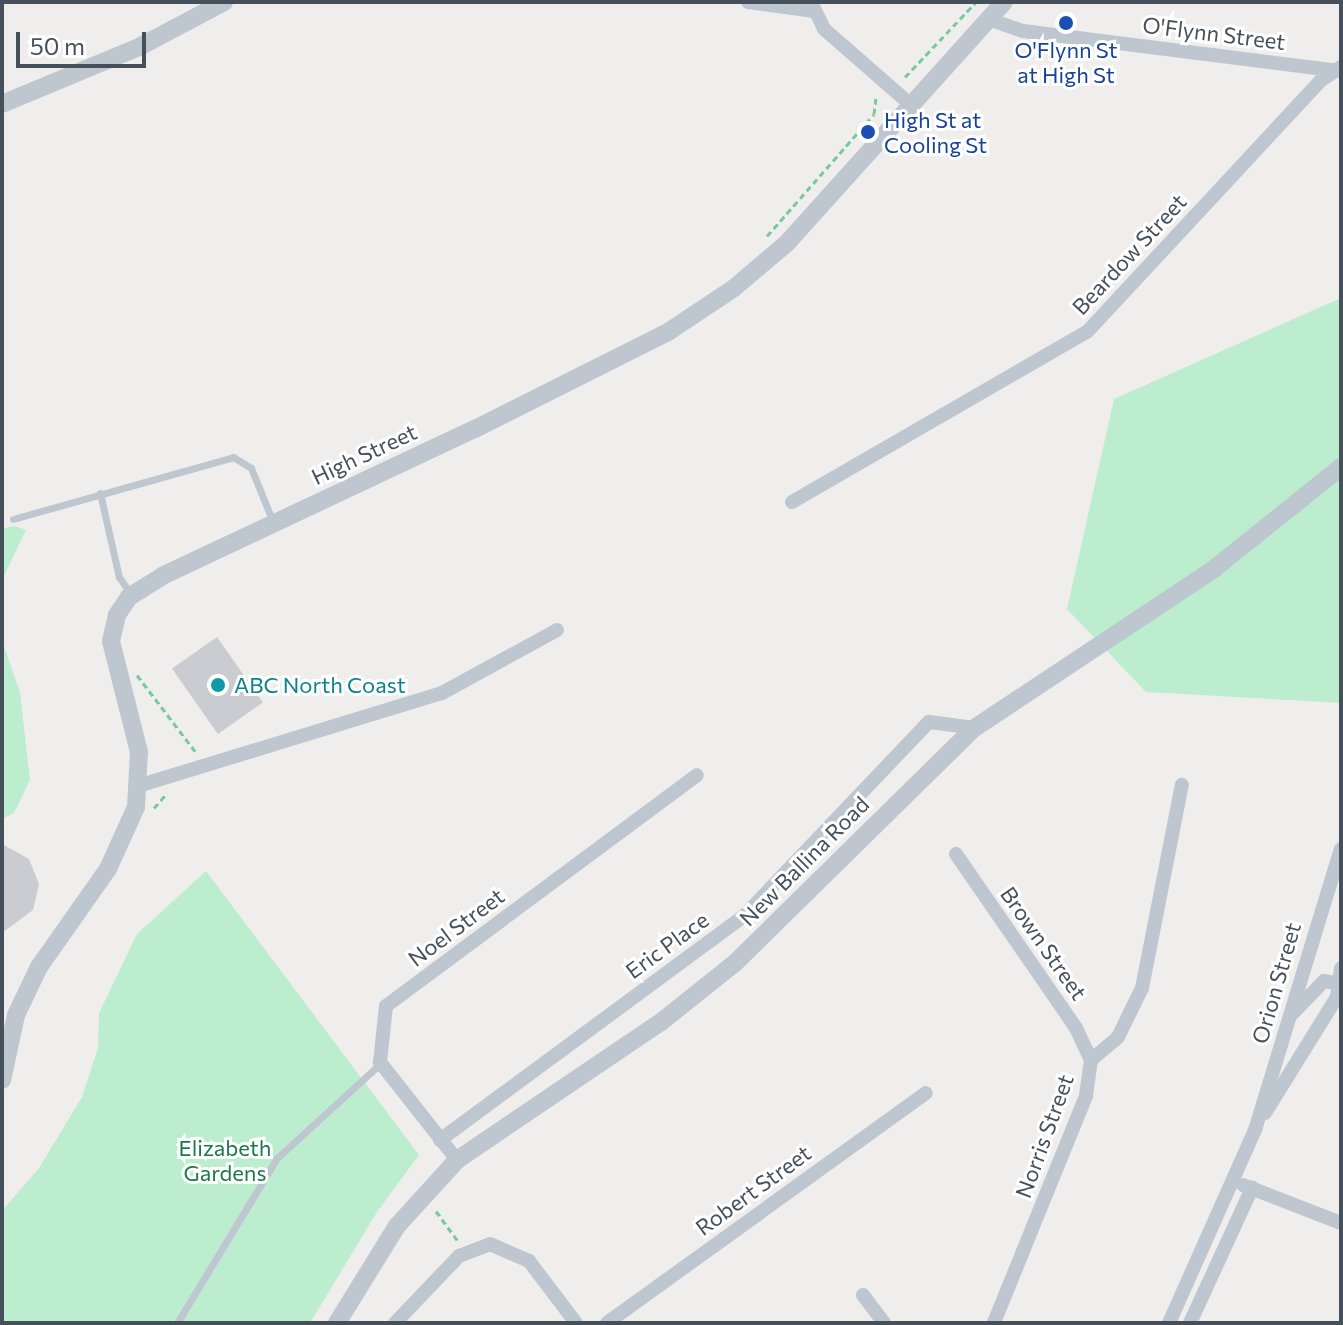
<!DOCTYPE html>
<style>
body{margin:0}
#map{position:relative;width:1343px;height:1325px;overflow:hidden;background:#f0eded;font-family:Commissioner,sans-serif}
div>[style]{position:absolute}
.green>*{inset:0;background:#bcedcf}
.building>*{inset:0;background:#caccd2;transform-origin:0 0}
.path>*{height:3px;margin-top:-1.5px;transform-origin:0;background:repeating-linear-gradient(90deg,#76c9a1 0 6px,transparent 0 10px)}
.service>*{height:7px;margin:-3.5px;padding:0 3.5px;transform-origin:3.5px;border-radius:3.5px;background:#bec7cf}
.minor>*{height:14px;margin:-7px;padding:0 7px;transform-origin:7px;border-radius:7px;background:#bec7cf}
.tertiary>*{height:18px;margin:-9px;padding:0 9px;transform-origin:9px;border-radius:9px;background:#bec7cf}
.dots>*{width:22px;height:22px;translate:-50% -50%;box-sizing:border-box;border:4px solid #fff;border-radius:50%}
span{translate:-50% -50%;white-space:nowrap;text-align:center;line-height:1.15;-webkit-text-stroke:6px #fff;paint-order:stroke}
.street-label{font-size:22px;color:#46505a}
.transit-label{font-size:22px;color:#164399}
.left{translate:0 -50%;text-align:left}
.culture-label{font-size:22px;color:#0d838f}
.park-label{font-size:22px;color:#1a784a}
.frame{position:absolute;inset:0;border:4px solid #46505a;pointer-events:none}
.scale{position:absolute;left:16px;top:32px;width:130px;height:36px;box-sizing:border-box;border:4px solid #46505a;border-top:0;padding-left:10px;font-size:24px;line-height:28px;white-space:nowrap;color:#46505a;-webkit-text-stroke:6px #fff;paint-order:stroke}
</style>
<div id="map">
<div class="green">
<div style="clip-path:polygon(1341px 298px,1341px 703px,1146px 692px,1067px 609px,1114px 399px)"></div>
<div style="clip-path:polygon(14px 526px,26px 530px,2px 580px,2px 529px)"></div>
<div style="clip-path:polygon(2px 640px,20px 693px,30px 780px,14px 813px,2px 819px)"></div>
<div style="clip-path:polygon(206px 871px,419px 1155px,377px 1212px,310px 1323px,2px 1323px,2px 1211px,39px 1168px,82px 1097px,98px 1048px,99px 1013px,137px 934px)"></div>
</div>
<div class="building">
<div style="left:217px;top:637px;width:80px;height:55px;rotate:55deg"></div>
<div style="clip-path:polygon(2px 844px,29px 859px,39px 884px,33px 910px,2px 933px)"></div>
</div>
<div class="path">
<div style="left:905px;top:77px;width:103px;rotate:-46.6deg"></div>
<div style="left:767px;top:236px;width:162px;rotate:-48.7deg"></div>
<div style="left:874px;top:114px;width:17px;rotate:-83deg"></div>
<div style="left:137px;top:675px;width:96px;rotate:52.7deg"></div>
<div style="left:154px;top:808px;width:20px;rotate:-49deg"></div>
<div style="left:436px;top:1211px;width:37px;rotate:54deg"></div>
</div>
<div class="service">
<div style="left:100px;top:493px;width:86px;rotate:77.3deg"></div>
<div style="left:119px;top:577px;width:19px;rotate:55deg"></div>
<div style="left:13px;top:519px;width:229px;rotate:-15.7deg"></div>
<div style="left:233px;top:457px;width:21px;rotate:31deg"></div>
<div style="left:251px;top:468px;width:58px;rotate:67.8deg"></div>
<div style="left:177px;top:1323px;width:193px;rotate:-58.8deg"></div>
<div style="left:277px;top:1158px;width:141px;rotate:-42.4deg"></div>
</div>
<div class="minor">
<div style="left:748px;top:2px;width:67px;rotate:7.8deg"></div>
<div style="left:811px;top:2px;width:30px;rotate:64deg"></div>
<div style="left:824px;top:29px;width:116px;rotate:41.1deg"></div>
<div style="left:988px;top:19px;width:37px;rotate:19deg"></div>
<div style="left:1023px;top:31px;width:319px;rotate:7.2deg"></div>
<div style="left:792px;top:502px;width:340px;rotate:-30deg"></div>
<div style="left:1087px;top:332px;width:342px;rotate:-47.1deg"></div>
<div style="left:1320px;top:81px;width:25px;rotate:-34deg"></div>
<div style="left:141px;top:785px;width:315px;rotate:-17deg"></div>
<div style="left:442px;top:693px;width:131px;rotate:-28.7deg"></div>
<div style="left:956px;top:854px;width:211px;rotate:55.4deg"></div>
<div style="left:1076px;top:1028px;width:35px;rotate:65deg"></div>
<div style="left:1091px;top:1060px;width:36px;rotate:98deg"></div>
<div style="left:1086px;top:1096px;width:245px;rotate:112.1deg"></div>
<div style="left:1292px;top:1014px;width:46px;rotate:-45.9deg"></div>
<div style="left:1324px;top:981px;width:17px;rotate:10deg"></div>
<div style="left:1091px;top:1060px;width:35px;rotate:-40deg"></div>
<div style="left:1118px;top:1037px;width:55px;rotate:-63.9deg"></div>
<div style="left:1142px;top:988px;width:207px;rotate:-78.9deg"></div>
<div style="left:1265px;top:1113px;width:137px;rotate:-58.2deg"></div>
<div style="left:1337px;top:997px;width:29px;rotate:-82deg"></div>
<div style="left:440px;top:1140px;width:379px;rotate:-36.4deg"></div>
<div style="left:745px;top:915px;width:267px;rotate:-46.4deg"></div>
<div style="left:929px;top:722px;width:46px;rotate:7.4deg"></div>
<div style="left:457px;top:1160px;width:125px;rotate:-128.2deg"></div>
<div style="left:380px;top:1062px;width:56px;rotate:-83.9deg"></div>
<div style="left:386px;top:1006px;width:387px;rotate:-36.6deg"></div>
<div style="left:1243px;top:1185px;width:105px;rotate:21.2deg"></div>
<div style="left:863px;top:1295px;width:35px;rotate:53deg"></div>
<div style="left:395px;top:1323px;width:93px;rotate:-46.3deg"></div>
<div style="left:459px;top:1256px;width:33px;rotate:-21deg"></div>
<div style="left:490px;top:1244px;width:43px;rotate:23.6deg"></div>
<div style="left:529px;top:1261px;width:78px;rotate:52.8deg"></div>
<div style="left:607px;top:1323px;width:393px;rotate:-35.8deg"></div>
<div style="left:1169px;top:1323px;width:211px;rotate:-66deg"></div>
<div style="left:1255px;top:1130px;width:294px;rotate:-73deg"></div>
<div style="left:1190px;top:1323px;width:149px;rotate:-65.3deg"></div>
</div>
<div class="tertiary">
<div style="left:2px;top:104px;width:151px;rotate:-22.6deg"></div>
<div style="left:141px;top:46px;width:94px;rotate:-27.9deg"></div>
<div style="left:2px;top:1080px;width:66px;rotate:-77.8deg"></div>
<div style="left:16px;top:1015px;width:53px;rotate:-64.4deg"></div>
<div style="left:39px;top:967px;width:120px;rotate:-54.9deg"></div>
<div style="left:108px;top:869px;width:68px;rotate:-65.7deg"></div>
<div style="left:136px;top:807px;width:55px;rotate:-86.9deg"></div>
<div style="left:139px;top:752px;width:114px;rotate:-104.2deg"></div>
<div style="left:111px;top:641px;width:27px;rotate:-77deg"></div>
<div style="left:117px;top:615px;width:22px;rotate:-56deg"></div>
<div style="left:129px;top:597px;width:39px;rotate:-32deg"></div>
<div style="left:162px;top:576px;width:346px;rotate:-25.2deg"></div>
<div style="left:475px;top:429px;width:216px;rotate:-26.7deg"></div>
<div style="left:668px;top:332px;width:79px;rotate:-33.7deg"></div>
<div style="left:734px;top:288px;width:70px;rotate:-40.3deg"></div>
<div style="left:787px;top:243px;width:324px;rotate:-48deg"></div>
<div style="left:337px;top:1323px;width:114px;rotate:-58.3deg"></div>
<div style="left:397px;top:1226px;width:89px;rotate:-47.7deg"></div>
<div style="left:457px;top:1160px;width:246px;rotate:-34.1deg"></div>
<div style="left:661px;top:1022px;width:95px;rotate:-38.6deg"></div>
<div style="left:735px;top:963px;width:334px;rotate:-44.5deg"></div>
<div style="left:973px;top:729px;width:291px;rotate:-33.6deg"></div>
<div style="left:1215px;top:568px;width:161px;rotate:-38.7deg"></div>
</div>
<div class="dots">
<div style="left:1066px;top:23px;background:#1a4fb4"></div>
<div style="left:868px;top:132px;background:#1a4fb4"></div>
<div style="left:218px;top:685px;background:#0f9aa8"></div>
</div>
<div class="street-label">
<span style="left:1214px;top:33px;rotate:7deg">O'Flynn Street</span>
<span style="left:1129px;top:254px;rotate:-47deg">Beardow Street</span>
<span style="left:364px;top:454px;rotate:-25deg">High Street</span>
<span style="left:804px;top:861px;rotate:-45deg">New Ballina Road</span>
<span style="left:456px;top:927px;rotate:-37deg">Noel Street</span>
<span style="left:1044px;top:943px;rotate:55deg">Brown Street</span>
<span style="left:667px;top:945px;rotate:-36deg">Eric Place</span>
<span style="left:1276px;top:983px;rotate:-74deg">Orion Street</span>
<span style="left:1044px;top:1136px;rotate:-70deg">Norris Street</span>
<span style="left:753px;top:1190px;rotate:-36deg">Robert Street</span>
</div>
<div class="transit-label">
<span style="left:1066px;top:62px">O'Flynn St<br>at High St</span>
<span class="left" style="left:884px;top:132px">High St at<br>Cooling St</span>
</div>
<div class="culture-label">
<span class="left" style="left:234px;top:685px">ABC North Coast</span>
</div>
<div class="park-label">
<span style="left:225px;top:1160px">Elizabeth<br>Gardens</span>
</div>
<div class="frame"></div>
<div class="scale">50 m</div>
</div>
